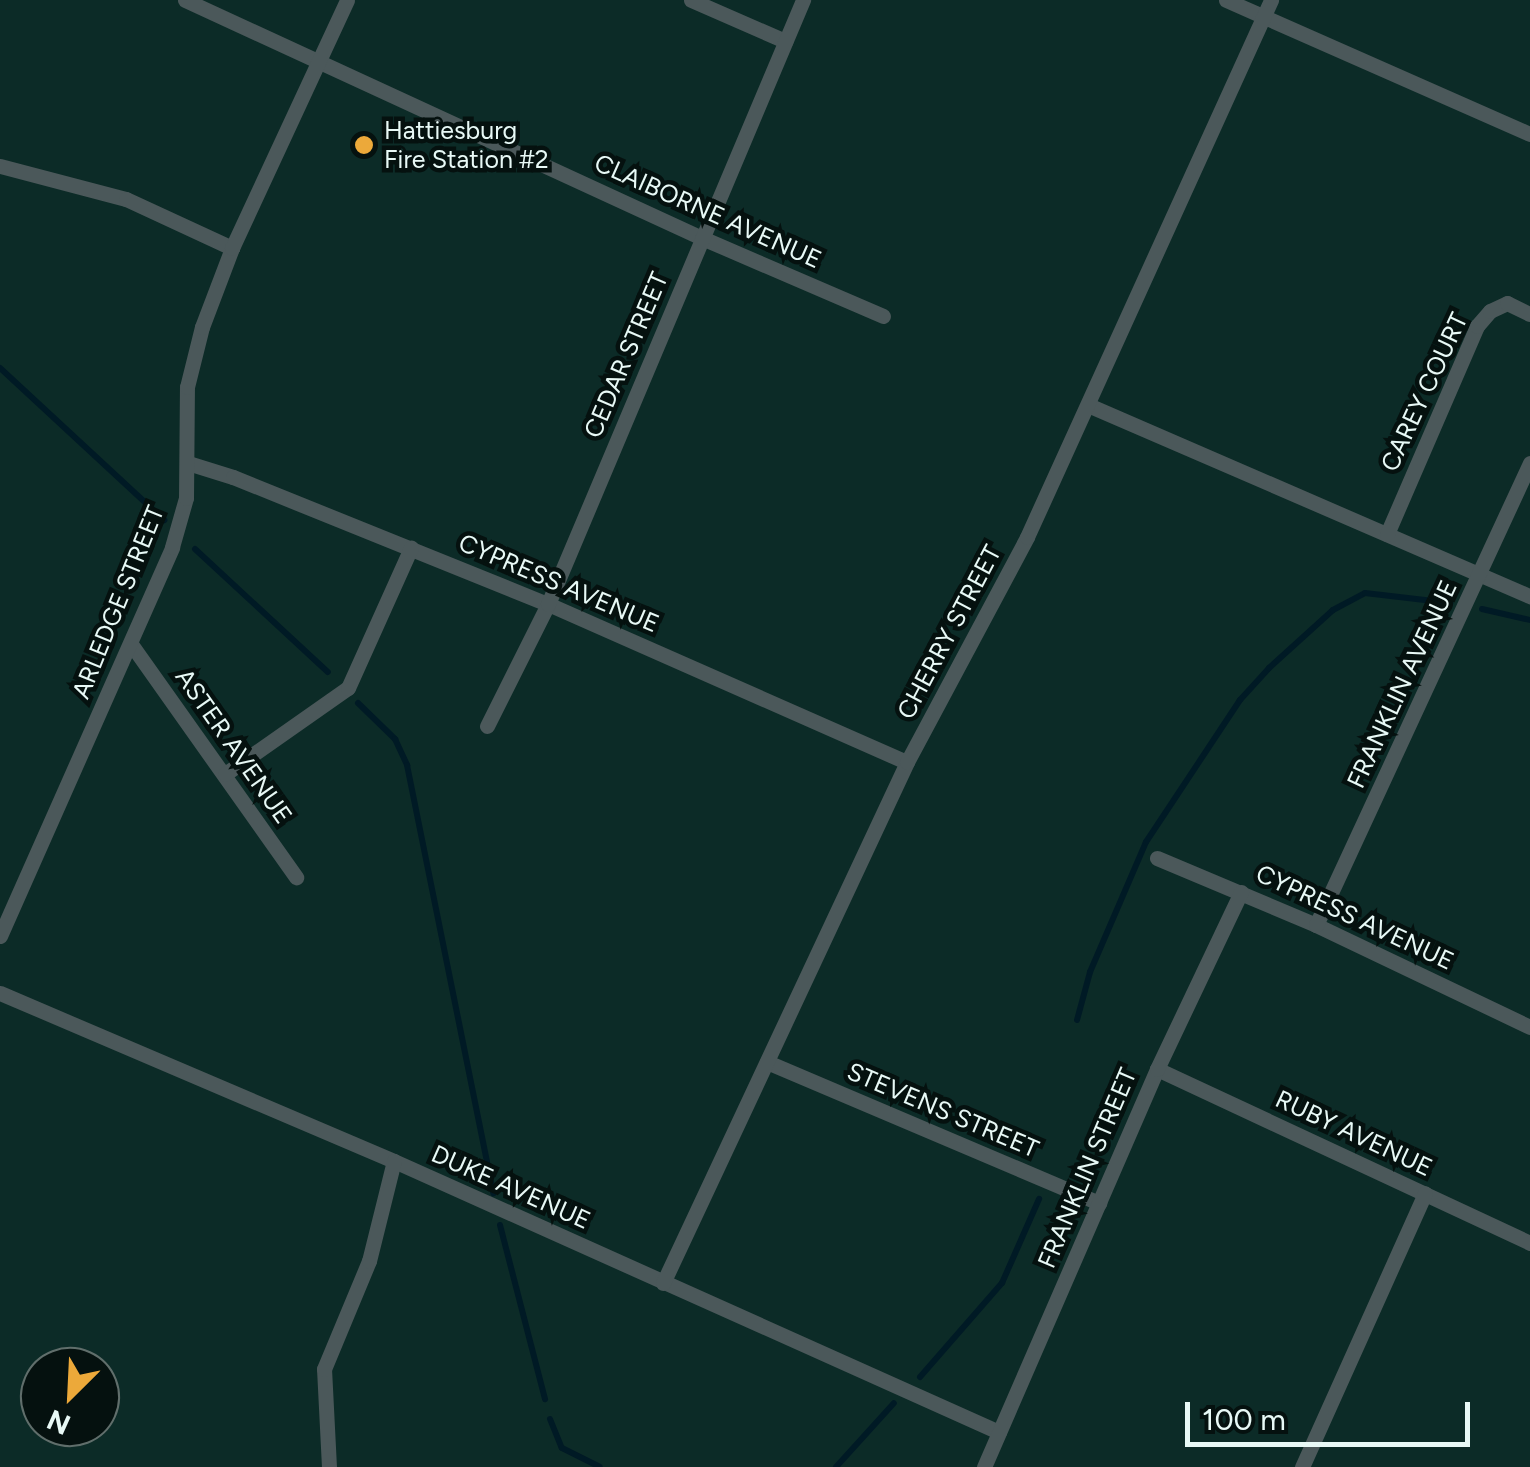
<!DOCTYPE html>
<style>
body{margin:0}
#map{position:relative;width:1530px;height:1467px;overflow:hidden;background:#0c2b27;font-family:Figtree,sans-serif}
div>[style]{position:absolute}
.stream>*{height:6px;margin:-3px;padding:0 3px;transform-origin:3px;border-radius:3px;background:#001a25}
.street>*{height:15px;margin:-7.5px;padding:0 7.5px;transform-origin:7.5px;border-radius:7.5px;background:#4b585a}
.dots>*{width:28px;height:28px;translate:-50% -50%;box-sizing:border-box;border:5px solid #05110f;border-radius:50%}
span{translate:-50% -50%;white-space:nowrap;text-align:center;line-height:1.15;-webkit-text-stroke:9px #05110f;paint-order:stroke}
.poi-label{font-size:25px;color:#e8f9f6}
.left{translate:0 -50%;text-align:left}
.street-label{font-size:25px;color:#e8f9f6}
.north{position:absolute;left:20px;top:1347px;width:100px;height:100px;box-sizing:border-box;background:#05110f;border:2px solid #606e6b;border-radius:50%;rotate:204deg;font-size:28px;font-weight:700;line-height:40px;text-align:center;color:#e8f9f6}
.north::after{content:'';display:block;margin:auto;width:35px;height:45px;background:#eca93a;clip-path:polygon(50% 0,100% 100%,50% 72%,0 100%)}
.scale{position:absolute;left:1185px;top:1402px;width:285px;height:45px;box-sizing:border-box;border:5px solid #e8f9f6;border-top:0;padding-left:12px;font-size:30px;line-height:35px;white-space:nowrap;color:#e8f9f6;-webkit-text-stroke:8px #05110f;paint-order:stroke}
</style>
<div id="map">
<div class="stream">
<div style="left:0;top:368px;width:224px;rotate:42.8deg"></div>
<div style="left:195px;top:549px;width:181px;rotate:42.8deg"></div>
<div style="left:1482px;top:609px;width:49px;rotate:12.9deg"></div>
<div style="left:358px;top:703px;width:52px;rotate:44.2deg"></div>
<div style="left:395px;top:739px;width:29px;rotate:65deg"></div>
<div style="left:407px;top:765px;width:437px;rotate:78.6deg"></div>
<div style="left:1077px;top:1020px;width:50px;rotate:-74.8deg"></div>
<div style="left:1090px;top:972px;width:142px;rotate:-66.7deg"></div>
<div style="left:1146px;top:842px;width:170px;rotate:-56.5deg"></div>
<div style="left:1240px;top:700px;width:43px;rotate:-47.8deg"></div>
<div style="left:1269px;top:668px;width:86px;rotate:-42.2deg"></div>
<div style="left:1333px;top:610px;width:36px;rotate:-28deg"></div>
<div style="left:1365px;top:593px;width:86px;rotate:6.7deg"></div>
<div style="left:500px;top:1225px;width:180px;rotate:75.5deg"></div>
<div style="left:920px;top:1377px;width:125px;rotate:-48.9deg"></div>
<div style="left:1002px;top:1283px;width:92px;rotate:-66.2deg"></div>
<div style="left:550px;top:1419px;width:31px;rotate:68deg"></div>
<div style="left:562px;top:1448px;width:42px;rotate:26.6deg"></div>
<div style="left:836px;top:1467px;width:86px;rotate:-47.8deg"></div>
</div>
<div class="street">
<div style="left:185px;top:0;width:569px;rotate:24.72deg"></div>
<div style="left:702px;top:238px;width:197px;rotate:23.3deg"></div>
<div style="left:691px;top:0;width:103px;rotate:23.6deg"></div>
<div style="left:1226px;top:0;width:332px;rotate:23.8deg"></div>
<div style="left:0;top:166px;width:130px;rotate:14.7deg"></div>
<div style="left:126px;top:199px;width:117px;rotate:24.8deg"></div>
<div style="left:1088px;top:405px;width:482px;rotate:23.4deg"></div>
<div style="left:188px;top:463px;width:47px;rotate:17.3deg"></div>
<div style="left:233px;top:477px;width:340px;rotate:22deg"></div>
<div style="left:548px;top:604px;width:392px;rotate:23.8deg"></div>
<div style="left:1387px;top:534px;width:227px;rotate:-66.6deg"></div>
<div style="left:1477px;top:326px;width:20px;rotate:-49deg"></div>
<div style="left:1490px;top:311px;width:19px;rotate:-25deg"></div>
<div style="left:1507px;top:303px;width:25px;rotate:26deg"></div>
<div style="left:131px;top:644px;width:286px;rotate:54.7deg"></div>
<div style="left:487px;top:726px;width:136px;rotate:-63.4deg"></div>
<div style="left:548px;top:604px;width:656px;rotate:-67.11deg"></div>
<div style="left:225px;top:774px;width:150px;rotate:-35deg"></div>
<div style="left:348px;top:688px;width:154px;rotate:-65.8deg"></div>
<div style="left:1157px;top:858px;width:173px;rotate:22.8deg"></div>
<div style="left:1316px;top:925px;width:237px;rotate:25.5deg"></div>
<div style="left:1316px;top:925px;width:509px;rotate:-65.15deg"></div>
<div style="left:0;top:936px;width:425px;rotate:-66.1deg"></div>
<div style="left:172px;top:547px;width:51px;rotate:-74.1deg"></div>
<div style="left:186px;top:498px;width:111px;rotate:-89.5deg"></div>
<div style="left:187px;top:387px;width:62px;rotate:-76deg"></div>
<div style="left:202px;top:327px;width:85px;rotate:-69.2deg"></div>
<div style="left:232px;top:248px;width:273px;rotate:-65.1deg"></div>
<div style="left:0;top:993px;width:428px;rotate:23.1deg"></div>
<div style="left:394px;top:1161px;width:663px;rotate:24.13deg"></div>
<div style="left:767px;top:1062px;width:361px;rotate:23deg"></div>
<div style="left:1157px;top:1069px;width:412px;rotate:25deg"></div>
<div style="left:663px;top:1283px;width:575px;rotate:-64.9deg"></div>
<div style="left:907px;top:762px;width:255px;rotate:-61.9deg"></div>
<div style="left:1027px;top:537px;width:590px;rotate:-65.56deg"></div>
<div style="left:329px;top:1467px;width:98px;rotate:-92.9deg"></div>
<div style="left:324px;top:1369px;width:117px;rotate:-67.4deg"></div>
<div style="left:369px;top:1261px;width:103px;rotate:-76deg"></div>
<div style="left:984px;top:1467px;width:434px;rotate:-66.5deg"></div>
<div style="left:1157px;top:1069px;width:196px;rotate:-64.6deg"></div>
<div style="left:1302px;top:1467px;width:300px;rotate:-65.8deg"></div>
</div>
<div class="dots">
<div style="left:364px;top:145px;background:#eca93a"></div>
</div>
<div class="poi-label">
<span class="left" style="left:384px;top:145px">Hattiesburg<br>Fire Station #2</span>
</div>
<div class="street-label">
<span style="left:708px;top:211px;rotate:24deg">CLAIBORNE AVENUE</span>
<span style="left:626px;top:355px;rotate:-67deg">CEDAR STREET</span>
<span style="left:1424px;top:392px;rotate:-65deg">CAREY COURT</span>
<span style="left:559px;top:583px;rotate:23deg">CYPRESS AVENUE</span>
<span style="left:118px;top:602px;rotate:-68deg">ARLEDGE STREET</span>
<span style="left:949px;top:632px;rotate:-62deg">CHERRY STREET</span>
<span style="left:1402px;top:684px;rotate:-65deg">FRANKLIN AVENUE</span>
<span style="left:234px;top:746px;rotate:55deg">ASTER AVENUE</span>
<span style="left:1355px;top:917px;rotate:25deg">CYPRESS AVENUE</span>
<span style="left:943px;top:1110px;rotate:23deg">STEVENS STREET</span>
<span style="left:1354px;top:1133px;rotate:25deg">RUBY AVENUE</span>
<span style="left:1087px;top:1168px;rotate:-67deg">FRANKLIN STREET</span>
<span style="left:511px;top:1187px;rotate:24deg">DUKE AVENUE</span>
</div>
<div class="north">N</div>
<div class="scale">100 m</div>
</div>
